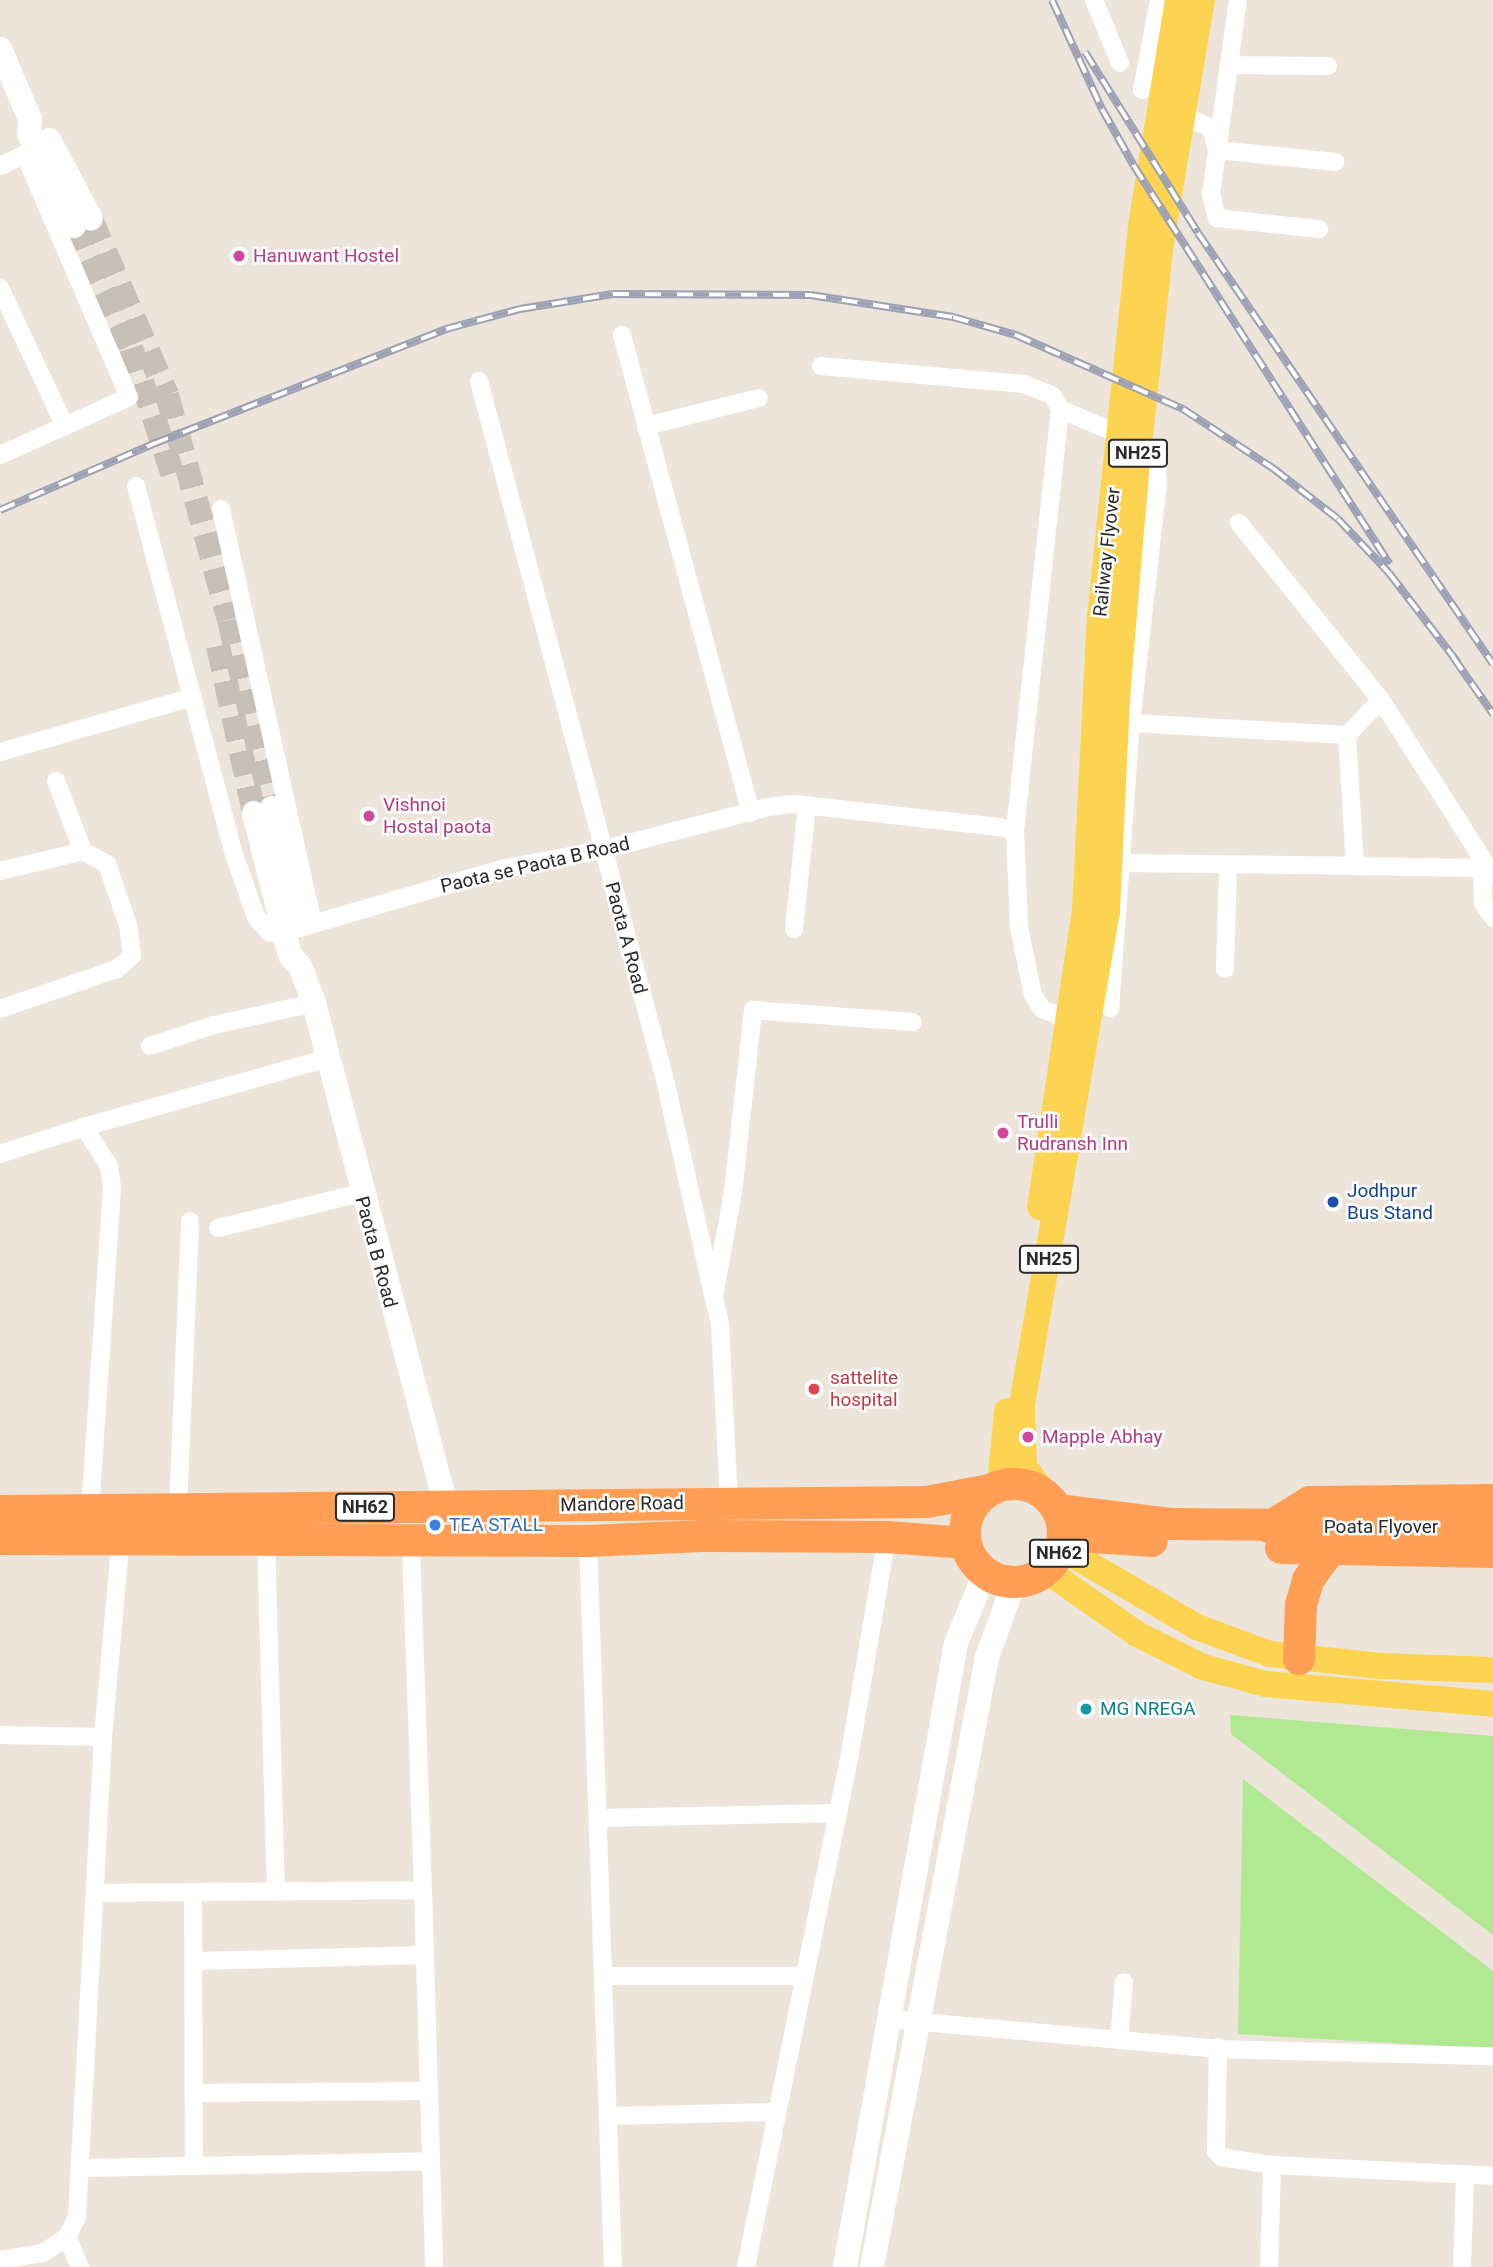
<!DOCTYPE html>
<style>
body{margin:0}
#map{position:relative;width:1493px;height:2267px;overflow:hidden;background:#ede5da;font-family:Roboto,sans-serif}
div>[style]{position:absolute}
.green>*{inset:0;background:#b0e992}
.secondary-tunnel>*{height:24px;margin-top:-12px;transform-origin:0;background:repeating-linear-gradient(90deg,#c6c0b7 0 24px,transparent 0 36px)}
.street>*{height:18px;margin:-9px;padding:0 9px;transform-origin:9px;border-radius:9px;background:#fff}
.secondary>*{height:24px;margin:-12px;padding:0 12px;transform-origin:12px;border-radius:12px;background:#fff}
.primary>*{height:26px;margin:-13px;padding:0 13px;transform-origin:13px;border-radius:13px;background:#fcd451}
.highway>*{height:32px;margin:-16px;padding:0 16px;transform-origin:16px;border-radius:16px;background:#ff9e54}
.highway>.ring{margin:-16px;padding:0;box-sizing:content-box;background:none;border:32px solid #ff9e54;border-radius:50%}
.rail>*{height:8px;margin-top:-4px;transform-origin:0;background:repeating-linear-gradient(90deg,#fff 0 16px,#9da1b6 0 32px);box-sizing:border-box;border-block:2px solid #9da1b6}
.dots>*{width:19px;height:19px;translate:-50% -50%;box-sizing:border-box;border:4px solid #fff;border-radius:50%}
span{translate:-50% -50%;white-space:nowrap;text-align:center;line-height:1.15;-webkit-text-stroke:5px #fff;paint-order:stroke}
.shield-label span{padding:2px 5px;background:#fff;border:2px solid;border-radius:5px;-webkit-text-stroke-width:0}
.shield-label{font-size:18px;color:#2a2a2a;font-weight:700}
.hotel-label{font-size:19px;color:#b23c85}
.left{translate:0 -50%;text-align:left}
.street-label{font-size:19px;color:#2a2a2a}
.transit-label{font-size:19px;color:#164399}
.health-label{font-size:19px;color:#be3a42}
.shop-label{font-size:19px;color:#366cbe}
.culture-label{font-size:19px;color:#0d838f}
</style>
<div id="map">
<div class="green">
<div style="clip-path:polygon(1230px 1715px,1493px 1736px,1493px 1935px,1231px 1734px)"></div>
<div style="clip-path:polygon(1243px 1779px,1493px 1971px,1493px 2049px,1238px 2034px)"></div>
</div>
<div class="secondary-tunnel">
<div style="left:91px;top:219px;width:192px;rotate:66.6deg"></div>
<div style="left:167px;top:395px;width:233px;rotate:74.6deg"></div>
<div style="left:229px;top:620px;width:193px;rotate:77.1deg"></div>
<div style="left:74px;top:226px;width:135px;rotate:65deg"></div>
<div style="left:131px;top:348px;width:141px;rotate:71.8deg"></div>
<div style="left:218px;top:646px;width:171px;rotate:77.8deg"></div>
</div>
<div class="street">
<div style="left:1094px;top:0;width:68px;rotate:67.6deg"></div>
<div style="left:1238px;top:0;width:196px;rotate:97.9deg"></div>
<div style="left:1211px;top:194px;width:25px;rotate:76deg"></div>
<div style="left:1217px;top:218px;width:103px;rotate:6.2deg"></div>
<div style="left:1229px;top:65px;width:99px;rotate:0.6deg"></div>
<div style="left:1142px;top:90px;width:92px;rotate:-79.3deg"></div>
<div style="left:1182px;top:115px;width:32px;rotate:24deg"></div>
<div style="left:1211px;top:128px;width:23px;rotate:75deg"></div>
<div style="left:1217px;top:150px;width:119px;rotate:5.8deg"></div>
<div style="left:0;top:166px;width:38px;rotate:-25deg"></div>
<div style="left:0;top:288px;width:153px;rotate:64.8deg"></div>
<div style="left:622px;top:335px;width:495px;rotate:74.9deg"></div>
<div style="left:821px;top:366px;width:204px;rotate:5.1deg"></div>
<div style="left:1024px;top:384px;width:31px;rotate:22deg"></div>
<div style="left:1053px;top:396px;width:15px;rotate:62deg"></div>
<div style="left:1060px;top:409px;width:424px;rotate:96.1deg"></div>
<div style="left:479px;top:381px;width:727px;rotate:75.1deg"></div>
<div style="left:666px;top:1084px;width:219px;rotate:77.4deg"></div>
<div style="left:714px;top:1298px;width:28px;rotate:77deg"></div>
<div style="left:720px;top:1325px;width:178px;rotate:87.1deg"></div>
<div style="left:1060px;top:409px;width:96px;rotate:23.4deg"></div>
<div style="left:1148px;top:447px;width:19px;rotate:65deg"></div>
<div style="left:1156px;top:464px;width:19px;rotate:84deg"></div>
<div style="left:1158px;top:483px;width:242px;rotate:96.4deg"></div>
<div style="left:1131px;top:723px;width:286px;rotate:94.2deg"></div>
<div style="left:646px;top:426px;width:116px;rotate:-13.9deg"></div>
<div style="left:0;top:455px;width:141px;rotate:-24.2deg"></div>
<div style="left:129px;top:397px;width:263px;rotate:-113.3deg"></div>
<div style="left:136px;top:486px;width:381px;rotate:75.1deg"></div>
<div style="left:234px;top:854px;width:67px;rotate:70.8deg"></div>
<div style="left:256px;top:917px;width:21px;rotate:49deg"></div>
<div style="left:270px;top:933px;width:29px;rotate:-10deg"></div>
<div style="left:299px;top:928px;width:216px;rotate:-16.2deg"></div>
<div style="left:506px;top:868px;width:98px;rotate:-10.6deg"></div>
<div style="left:602px;top:850px;width:171px;rotate:-14.5deg"></div>
<div style="left:768px;top:807px;width:26px;rotate:-7deg"></div>
<div style="left:794px;top:804px;width:206px;rotate:6.4deg"></div>
<div style="left:999px;top:827px;width:16px;rotate:14deg"></div>
<div style="left:1015px;top:831px;width:96px;rotate:87.6deg"></div>
<div style="left:1019px;top:927px;width:69px;rotate:78.4deg"></div>
<div style="left:1033px;top:995px;width:17px;rotate:57deg"></div>
<div style="left:1042px;top:1009px;width:35px;rotate:22deg"></div>
<div style="left:221px;top:509px;width:425px;rotate:77.5deg"></div>
<div style="left:1239px;top:523px;width:227px;rotate:51.3deg"></div>
<div style="left:1381px;top:700px;width:208px;rotate:57.4deg"></div>
<div style="left:1131px;top:723px;width:216px;rotate:3.2deg"></div>
<div style="left:1347px;top:735px;width:131px;rotate:86.5deg"></div>
<div style="left:1355px;top:866px;width:122px;rotate:0.9deg"></div>
<div style="left:1477px;top:868px;width:5px;rotate:22deg"></div>
<div style="left:1482px;top:870px;width:33px;rotate:88deg"></div>
<div style="left:1483px;top:903px;width:18px;rotate:56deg"></div>
<div style="left:1347px;top:735px;width:49px;rotate:-45.8deg"></div>
<div style="left:0;top:752px;width:201px;rotate:-15.9deg"></div>
<div style="left:1123px;top:863px;width:232px;rotate:0.7deg"></div>
<div style="left:0;top:871px;width:85px;rotate:-13.5deg"></div>
<div style="left:794px;top:929px;width:124px;rotate:-84deg"></div>
<div style="left:1225px;top:969px;width:104px;rotate:-88.3deg"></div>
<div style="left:0;top:1009px;width:124px;rotate:-18.9deg"></div>
<div style="left:117px;top:969px;width:20px;rotate:-41deg"></div>
<div style="left:132px;top:956px;width:31px;rotate:-97deg"></div>
<div style="left:128px;top:925px;width:65px;rotate:-109deg"></div>
<div style="left:107px;top:864px;width:27px;rotate:-152deg"></div>
<div style="left:83px;top:851px;width:75px;rotate:-111.1deg"></div>
<div style="left:150px;top:1046px;width:67px;rotate:-18.2deg"></div>
<div style="left:214px;top:1025px;width:102px;rotate:-12.4deg"></div>
<div style="left:84px;top:1127px;width:254px;rotate:-15.8deg"></div>
<div style="left:0;top:1154px;width:88px;rotate:-17.8deg"></div>
<div style="left:84px;top:1127px;width:46px;rotate:57.3deg"></div>
<div style="left:109px;top:1166px;width:22px;rotate:82deg"></div>
<div style="left:112px;top:1188px;width:323px;rotate:93.9deg"></div>
<div style="left:218px;top:1228px;width:146px;rotate:-13.8deg"></div>
<div style="left:715px;top:1291px;width:101px;rotate:-79.7deg"></div>
<div style="left:733px;top:1192px;width:183px;rotate:-83.7deg"></div>
<div style="left:753px;top:1010px;width:160px;rotate:4.3deg"></div>
<div style="left:178px;top:1509px;width:288px;rotate:-87.6deg"></div>
<div style="left:266px;top:1538px;width:354px;rotate:88.4deg"></div>
<div style="left:588px;top:1541px;width:726px;rotate:88.03deg"></div>
<div style="left:0;top:1735px;width:103px;rotate:1.1deg"></div>
<div style="left:103px;top:1737px;width:201px;rotate:-84.9deg"></div>
<div style="left:599px;top:1818px;width:239px;rotate:-1.2deg"></div>
<div style="left:423px;top:1890px;width:377px;rotate:88.3deg"></div>
<div style="left:193px;top:1892px;width:273px;rotate:89.8deg"></div>
<div style="left:96px;top:1893px;width:327px;rotate:-0.5deg"></div>
<div style="left:423px;top:1890px;width:352px;rotate:-92deg"></div>
<div style="left:195px;top:1961px;width:230px;rotate:-1.5deg"></div>
<div style="left:604px;top:1976px;width:199px"></div>
<div style="left:889px;top:2019px;width:329px;rotate:5.2deg"></div>
<div style="left:1217px;top:2049px;width:276px;rotate:1.5deg"></div>
<div style="left:1119px;top:2040px;width:58px;rotate:-85.1deg"></div>
<div style="left:1218px;top:2047px;width:104px;rotate:91.1deg"></div>
<div style="left:1216px;top:2151px;width:8px;rotate:50deg"></div>
<div style="left:1221px;top:2157px;width:52px;rotate:8.9deg"></div>
<div style="left:1272px;top:2165px;width:221px;rotate:2.8deg"></div>
<div style="left:194px;top:2093px;width:234px;rotate:-0.5deg"></div>
<div style="left:608px;top:2116px;width:168px;rotate:-1.4deg"></div>
<div style="left:81px;top:2168px;width:350px;rotate:-1.1deg"></div>
<div style="left:67px;top:2237px;width:33px;rotate:67deg"></div>
<div style="left:0;top:2260px;width:44px;rotate:-9.2deg"></div>
<div style="left:43px;top:2253px;width:29px;rotate:-34deg"></div>
<div style="left:67px;top:2237px;width:22px;rotate:-63deg"></div>
<div style="left:77px;top:2217px;width:481px;rotate:-86.9deg"></div>
<div style="left:746px;top:2267px;width:524px;rotate:-78.56deg"></div>
<div style="left:850px;top:1753px;width:219px;rotate:-80.3deg"></div>
<div style="left:1269px;top:2267px;width:102px;rotate:-88.3deg"></div>
<div style="left:1462px;top:2267px;width:92px;rotate:-88.1deg"></div>
</div>
<div class="secondary">
<div style="left:0;top:49px;width:76px;rotate:66.8deg"></div>
<div style="left:30px;top:119px;width:15px;rotate:94deg"></div>
<div style="left:29px;top:134px;width:17px;rotate:66deg"></div>
<div style="left:36px;top:150px;width:85px;rotate:63.4deg"></div>
<div style="left:49px;top:140px;width:89px;rotate:62deg"></div>
<div style="left:272px;top:808px;width:112px;rotate:77.6deg"></div>
<div style="left:254px;top:813px;width:146px;rotate:75.8deg"></div>
<div style="left:290px;top:955px;width:15px;rotate:48deg"></div>
<div style="left:300px;top:966px;width:40px;rotate:69deg"></div>
<div style="left:314px;top:1003px;width:536px;rotate:75.29deg"></div>
<div style="left:845px;top:2267px;width:634px;rotate:-79.91deg"></div>
<div style="left:956px;top:1643px;width:76px;rotate:-67.5deg"></div>
<div style="left:872px;top:2267px;width:621px;rotate:-79.32deg"></div>
<div style="left:987px;top:1657px;width:79px;rotate:-70deg"></div>
</div>
<div class="primary">
<div style="left:1040px;top:1207px;width:300px;rotate:-81.4deg"></div>
<div style="left:1085px;top:910px;width:293px;rotate:-87.1deg"></div>
<div style="left:1100px;top:617px;width:393px;rotate:-84deg"></div>
<div style="left:1141px;top:226px;width:229px;rotate:-80.7deg"></div>
<div style="left:1000px;top:1485px;width:74px;rotate:-84.6deg"></div>
<div style="left:1044px;top:1493px;width:34px;rotate:-127deg"></div>
<div style="left:1024px;top:1466px;width:61px;rotate:-91.9deg"></div>
<div style="left:1022px;top:1405px;width:501px;rotate:-80.24deg"></div>
<div style="left:1107px;top:911px;width:213px;rotate:-87.3deg"></div>
<div style="left:1117px;top:698px;width:227px;rotate:-85.2deg"></div>
<div style="left:1136px;top:472px;width:231px;rotate:-83.8deg"></div>
<div style="left:1161px;top:242px;width:245px;rotate:-80.4deg"></div>
<div style="left:1061px;top:1548px;width:157px;rotate:30.2deg"></div>
<div style="left:1197px;top:1627px;width:78px;rotate:20.3deg"></div>
<div style="left:1270px;top:1654px;width:111px;rotate:6.2deg"></div>
<div style="left:1380px;top:1666px;width:113px;rotate:2deg"></div>
<div style="left:1047px;top:1571px;width:110px;rotate:35deg"></div>
<div style="left:1137px;top:1634px;width:74px;rotate:26.6deg"></div>
<div style="left:1203px;top:1667px;width:65px;rotate:15.1deg"></div>
<div style="left:1266px;top:1684px;width:228px;rotate:5deg"></div>
</div>
<div class="highway">
<div class="ring" style="left:965px;top:1484px;width:66px;height:66px"></div>
<div style="left:1058px;top:1510px;width:115px;rotate:7deg"></div>
<div style="left:1172px;top:1524px;width:321px;rotate:0.4deg"></div>
<div style="left:0;top:1511px;width:927px;rotate:-0.56deg"></div>
<div style="left:927px;top:1502px;width:64px;rotate:-10.8deg"></div>
<div style="left:1269px;top:1527px;width:48px;rotate:-31.4deg"></div>
<div style="left:1310px;top:1502px;width:183px;rotate:-0.6deg"></div>
<div style="left:1064px;top:1535px;width:88px;rotate:3.9deg"></div>
<div style="left:0;top:1539px;width:588px;rotate:0.19deg"></div>
<div style="left:588px;top:1541px;width:114px;rotate:-2.5deg"></div>
<div style="left:702px;top:1536px;width:185px;rotate:0.3deg"></div>
<div style="left:887px;top:1537px;width:79px;rotate:4.3deg"></div>
<div style="left:1281px;top:1548px;width:212px;rotate:1.1deg"></div>
<div style="left:1299px;top:1659px;width:54px;rotate:-87.9deg"></div>
<div style="left:1301px;top:1605px;width:26px;rotate:-74deg"></div>
<div style="left:1308px;top:1580px;width:37px;rotate:-54deg"></div>
</div>
<div class="rail">
<div style="left:1052px;top:0;width:120px;rotate:65.4deg"></div>
<div style="left:1102px;top:109px;width:65px;rotate:60.7deg"></div>
<div style="left:1134px;top:166px;width:473px;rotate:57.3deg"></div>
<div style="left:1085px;top:52px;width:213px;rotate:58deg"></div>
<div style="left:1198px;top:233px;width:522px;rotate:55.61deg"></div>
<div style="left:0;top:510px;width:167px;rotate:-23.3deg"></div>
<div style="left:153px;top:444px;width:315px;rotate:-21.4deg"></div>
<div style="left:446px;top:329px;width:77px;rotate:-15.1deg"></div>
<div style="left:520px;top:309px;width:94px;rotate:-9.2deg"></div>
<div style="left:613px;top:294px;width:197px;rotate:0.3deg"></div>
<div style="left:810px;top:295px;width:145px;rotate:8.7deg"></div>
<div style="left:953px;top:317px;width:66px;rotate:15.9deg"></div>
<div style="left:1016px;top:335px;width:183px;rotate:23.9deg"></div>
<div style="left:1183px;top:409px;width:109px;rotate:33.4deg"></div>
<div style="left:1274px;top:469px;width:81px;rotate:38deg"></div>
<div style="left:1338px;top:519px;width:74px;rotate:46.6deg"></div>
<div style="left:1389px;top:573px;width:113px;rotate:52.5deg"></div>
<div style="left:1453px;top:657px;width:70px;rotate:54.9deg"></div>
</div>
<div class="dots">
<div style="left:239px;top:256px;background:#d1479c"></div>
<div style="left:369px;top:816px;background:#d1479c"></div>
<div style="left:1003px;top:1133px;background:#d1479c"></div>
<div style="left:1333px;top:1202px;background:#1a4fb4"></div>
<div style="left:814px;top:1389px;background:#e0444e"></div>
<div style="left:1028px;top:1437px;background:#d1479c"></div>
<div style="left:435px;top:1525px;background:#3f7fe0"></div>
<div style="left:1086px;top:1709px;background:#0f9aa8"></div>
</div>
<div class="shield-label">
<span style="left:1138px;top:453px">NH25</span>
<span style="left:1049px;top:1259px">NH25</span>
<span style="left:365px;top:1507px">NH62</span>
<span style="left:1059px;top:1553px">NH62</span>
</div>
<div class="hotel-label">
<span class="left" style="left:253px;top:256px">Hanuwant Hostel</span>
<span class="left" style="left:383px;top:816px">Vishnoi<br>Hostal paota</span>
<span class="left" style="left:1017px;top:1133px">Trulli<br>Rudransh Inn</span>
<span class="left" style="left:1042px;top:1437px">Mapple Abhay</span>
</div>
<div class="street-label">
<span style="left:1107px;top:552px;rotate:-84deg">Railway Flyover</span>
<span style="left:535px;top:865px;rotate:-13deg">Paota se Paota B Road</span>
<span style="left:626px;top:938px;rotate:75deg">Paota A Road</span>
<span style="left:376px;top:1252px;rotate:75deg">Paota B Road</span>
<span style="left:622px;top:1504px;rotate:-1deg">Mandore Road</span>
<span style="left:1381px;top:1527px">Poata Flyover</span>
</div>
<div class="transit-label">
<span class="left" style="left:1347px;top:1202px">Jodhpur<br>Bus Stand</span>
</div>
<div class="health-label">
<span class="left" style="left:830px;top:1389px">sattelite<br>hospital</span>
</div>
<div class="shop-label">
<span class="left" style="left:449px;top:1525px">TEA STALL</span>
</div>
<div class="culture-label">
<span class="left" style="left:1100px;top:1709px">MG NREGA</span>
</div>
</div>
